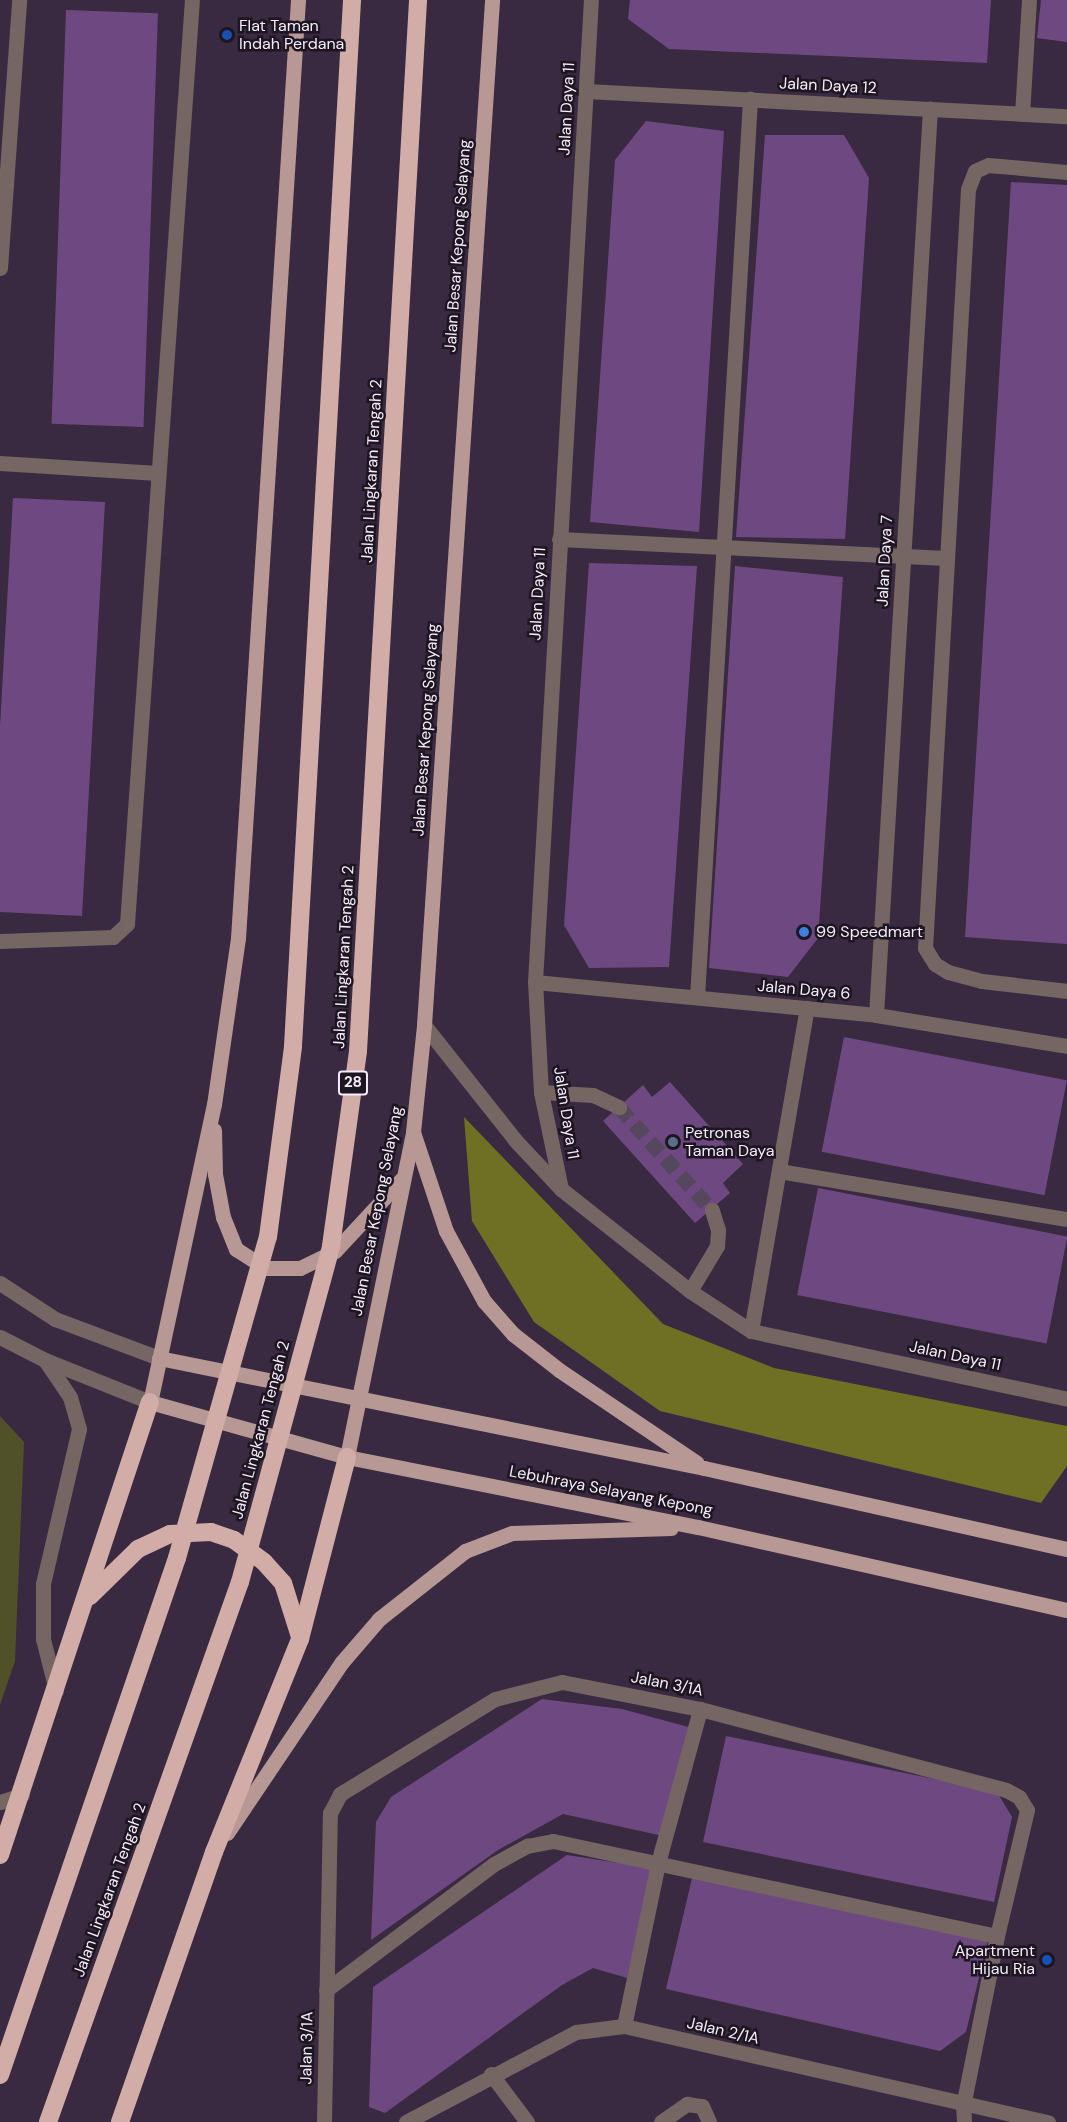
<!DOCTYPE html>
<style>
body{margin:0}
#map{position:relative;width:1067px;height:2122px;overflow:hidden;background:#392a41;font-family:"DM Sans",sans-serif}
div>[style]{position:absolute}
.green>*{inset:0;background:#505128}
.forest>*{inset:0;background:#6f7024}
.building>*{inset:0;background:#6e4981;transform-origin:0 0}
.minor-tunnel>*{height:15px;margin-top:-7.5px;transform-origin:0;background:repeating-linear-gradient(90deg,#55475d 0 15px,transparent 0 23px)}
.minor>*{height:15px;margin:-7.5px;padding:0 7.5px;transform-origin:7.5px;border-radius:7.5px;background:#756563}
.major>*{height:15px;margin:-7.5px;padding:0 7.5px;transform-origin:7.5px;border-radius:7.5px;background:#b89894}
.highway>*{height:18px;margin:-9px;padding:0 9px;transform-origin:9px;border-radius:9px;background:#d2aca7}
.highway-bridge>*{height:18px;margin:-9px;padding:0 9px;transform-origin:9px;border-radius:9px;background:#d2aca7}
.dots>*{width:16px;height:16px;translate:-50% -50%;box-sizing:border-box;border:3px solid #1d1621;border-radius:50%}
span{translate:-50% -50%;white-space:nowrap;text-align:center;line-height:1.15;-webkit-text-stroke:5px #1d1621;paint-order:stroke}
.shield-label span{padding:2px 4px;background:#1d1621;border:2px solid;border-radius:4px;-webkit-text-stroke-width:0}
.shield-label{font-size:15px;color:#f5ebfb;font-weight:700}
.poi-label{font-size:16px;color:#f5ebfb}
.left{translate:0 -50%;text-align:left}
.right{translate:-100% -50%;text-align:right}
.street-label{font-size:16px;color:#f5ebfb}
</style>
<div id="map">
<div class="green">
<div style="clip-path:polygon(0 1416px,24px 1442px,15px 1661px,0 1705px)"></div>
</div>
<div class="forest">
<div style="clip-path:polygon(464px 1117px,663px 1324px,774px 1368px,1067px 1426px,1067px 1466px,1041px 1503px,660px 1411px,534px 1322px,472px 1221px)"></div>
</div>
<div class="building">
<div style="clip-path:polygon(630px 0,991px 0,987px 63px,669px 49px,628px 19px)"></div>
<div style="clip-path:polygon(1041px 0,1067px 0,1067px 42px,1037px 38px)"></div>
<div style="left:66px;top:10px;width:92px;height:414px;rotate:2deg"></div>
<div style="clip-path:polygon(646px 121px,724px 131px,699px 532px,590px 522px,615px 160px)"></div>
<div style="clip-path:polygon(765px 135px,844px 135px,869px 178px,845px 539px,736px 537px)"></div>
<div style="clip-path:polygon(1011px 182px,1067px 185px,1067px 944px,965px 937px)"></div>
<div style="clip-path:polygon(13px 498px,105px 502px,82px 916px,0 912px,0 726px)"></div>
<div style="clip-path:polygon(589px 563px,697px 566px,669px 967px,589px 968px,564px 925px)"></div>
<div style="clip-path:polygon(735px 566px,843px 577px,818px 938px,788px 977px,709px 968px)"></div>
<div style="left:844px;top:1037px;width:227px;height:117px;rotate:11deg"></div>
<div style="clip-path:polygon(670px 1082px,743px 1164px,723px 1183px,730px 1193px,695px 1223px,603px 1121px,643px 1085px,652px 1097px)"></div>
<div style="left:818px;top:1188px;width:254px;height:109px;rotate:11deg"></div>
<div style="clip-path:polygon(542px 1699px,622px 1709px,692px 1728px,663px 1836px,563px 1814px,498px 1850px,371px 1940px,376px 1822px,391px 1797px)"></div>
<div style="clip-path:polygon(726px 1736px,997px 1792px,1012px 1817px,994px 1902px,703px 1842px)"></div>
<div style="clip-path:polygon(567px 1855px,652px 1868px,627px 1978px,593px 1968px,562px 1985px,385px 2113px,369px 2107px,373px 1987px)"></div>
<div style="clip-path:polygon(693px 1874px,988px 1940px,966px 2032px,940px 2051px,666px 1989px)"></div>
</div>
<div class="minor-tunnel">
<div style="left:619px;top:1107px;width:139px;rotate:47.9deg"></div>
</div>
<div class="minor">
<div style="left:586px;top:91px;width:482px;rotate:3deg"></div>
<div style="left:1022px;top:114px;width:114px;rotate:-86.5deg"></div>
<div style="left:1067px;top:172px;width:79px;rotate:-174.9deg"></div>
<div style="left:988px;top:165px;width:14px;rotate:155deg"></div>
<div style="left:975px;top:171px;width:19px;rotate:111deg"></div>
<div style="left:968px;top:189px;width:760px;rotate:93.24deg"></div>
<div style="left:925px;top:948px;width:19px;rotate:58deg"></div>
<div style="left:935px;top:964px;width:15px;rotate:32deg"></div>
<div style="left:948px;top:972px;width:35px;rotate:15deg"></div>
<div style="left:982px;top:981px;width:86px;rotate:6.7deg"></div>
<div style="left:0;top:268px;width:269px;rotate:-85.9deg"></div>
<div style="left:0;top:463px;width:158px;rotate:3.6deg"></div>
<div style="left:559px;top:539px;width:387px;rotate:2.8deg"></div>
<div style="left:0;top:941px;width:113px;rotate:-2deg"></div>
<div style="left:113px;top:937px;width:19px;rotate:-43deg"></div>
<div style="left:127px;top:924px;width:926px;rotate:-85.98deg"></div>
<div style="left:535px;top:982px;width:343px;rotate:5.5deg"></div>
<div style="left:876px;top:1015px;width:193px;rotate:9.2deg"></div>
<div style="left:697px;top:997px;width:900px;rotate:-86.62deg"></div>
<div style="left:876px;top:1015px;width:908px;rotate:-86.59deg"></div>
<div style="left:424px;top:1025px;width:147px;rotate:51.6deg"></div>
<div style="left:515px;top:1140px;width:67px;rotate:46.8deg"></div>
<div style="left:561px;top:1189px;width:164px;rotate:38.3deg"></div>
<div style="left:690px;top:1291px;width:73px;rotate:33.3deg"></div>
<div style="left:751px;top:1331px;width:323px;rotate:12.1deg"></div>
<div style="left:541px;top:1092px;width:52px;rotate:3.3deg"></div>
<div style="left:593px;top:1095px;width:29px;rotate:25deg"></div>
<div style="left:779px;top:1171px;width:292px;rotate:9.5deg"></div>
<div style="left:561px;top:1189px;width:99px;rotate:-101.7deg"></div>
<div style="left:541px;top:1092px;width:110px;rotate:-93.1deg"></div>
<div style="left:535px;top:982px;width:984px;rotate:-86.74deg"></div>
<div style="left:0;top:1283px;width:66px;rotate:33.2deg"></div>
<div style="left:55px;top:1319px;width:111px;rotate:20.6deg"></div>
<div style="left:690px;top:1291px;width:52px;rotate:-59deg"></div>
<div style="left:717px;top:1246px;width:16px;rotate:-86deg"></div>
<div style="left:718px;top:1230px;width:21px;rotate:-107deg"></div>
<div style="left:751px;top:1331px;width:328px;rotate:-80.2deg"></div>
<div style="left:0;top:1337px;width:51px;rotate:27.1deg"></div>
<div style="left:45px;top:1360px;width:113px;rotate:21.8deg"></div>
<div style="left:45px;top:1360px;width:45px;rotate:56deg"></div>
<div style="left:70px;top:1397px;width:33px;rotate:74deg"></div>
<div style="left:79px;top:1429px;width:159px;rotate:103.1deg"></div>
<div style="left:43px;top:1584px;width:55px;rotate:90deg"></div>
<div style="left:43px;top:1639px;width:53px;rotate:75.7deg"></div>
<div style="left:0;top:1802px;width:23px;rotate:-18deg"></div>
<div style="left:326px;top:1990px;width:210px;rotate:-36.9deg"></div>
<div style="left:494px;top:1864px;width:38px;rotate:-29deg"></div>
<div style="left:527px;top:1846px;width:26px;rotate:-11deg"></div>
<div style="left:553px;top:1841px;width:454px;rotate:12.1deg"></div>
<div style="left:624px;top:2026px;width:167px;rotate:-78.2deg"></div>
<div style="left:658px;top:1863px;width:160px;rotate:-74.7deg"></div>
<div style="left:491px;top:2074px;width:60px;rotate:53.1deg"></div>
<div style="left:324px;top:2122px;width:309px;rotate:-88.9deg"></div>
<div style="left:330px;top:1813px;width:21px;rotate:-62deg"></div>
<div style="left:340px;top:1794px;width:182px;rotate:-31.5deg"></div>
<div style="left:495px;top:1699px;width:69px;rotate:-14.2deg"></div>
<div style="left:562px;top:1682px;width:141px;rotate:11.1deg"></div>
<div style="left:700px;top:1709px;width:317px;rotate:14.8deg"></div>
<div style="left:1006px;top:1790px;width:15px;rotate:28deg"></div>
<div style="left:1019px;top:1797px;width:15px;rotate:58deg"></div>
<div style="left:1027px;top:1810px;width:130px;rotate:103.4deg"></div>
<div style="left:997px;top:1936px;width:173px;rotate:101.3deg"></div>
<div style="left:963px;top:2106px;width:16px;rotate:86deg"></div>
<div style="left:406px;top:2122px;width:192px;rotate:-27.9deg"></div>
<div style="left:576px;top:2032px;width:48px;rotate:-7.1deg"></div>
<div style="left:624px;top:2026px;width:435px;rotate:12.8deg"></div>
<div style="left:661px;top:2122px;width:32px;rotate:-35deg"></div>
<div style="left:687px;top:2104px;width:15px;rotate:8deg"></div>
<div style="left:702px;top:2106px;width:17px;rotate:66deg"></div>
</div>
<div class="major">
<div style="left:298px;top:0;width:940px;rotate:93.66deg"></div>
<div style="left:238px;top:938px;width:168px;rotate:98.2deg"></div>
<div style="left:214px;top:1104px;width:305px;rotate:102.1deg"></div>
<div style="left:150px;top:1402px;width:205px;rotate:15.6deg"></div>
<div style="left:347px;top:1457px;width:358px;rotate:11.3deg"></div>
<div style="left:698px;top:1527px;width:378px;rotate:12.7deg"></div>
<div style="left:214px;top:1130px;width:44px;rotate:88.7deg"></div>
<div style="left:215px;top:1174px;width:44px;rotate:79.5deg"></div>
<div style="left:223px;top:1217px;width:35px;rotate:68deg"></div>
<div style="left:236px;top:1249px;width:35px;rotate:33deg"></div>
<div style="left:265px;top:1268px;width:35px"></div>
<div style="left:300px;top:1268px;width:39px;rotate:-26deg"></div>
<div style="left:335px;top:1251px;width:98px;rotate:-47.1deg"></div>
<div style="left:413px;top:1132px;width:104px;rotate:71.6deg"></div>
<div style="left:446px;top:1231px;width:80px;rotate:61.5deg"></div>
<div style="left:484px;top:1301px;width:44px;rotate:48.7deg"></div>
<div style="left:513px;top:1334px;width:58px;rotate:38deg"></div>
<div style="left:559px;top:1370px;width:166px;rotate:34deg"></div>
<div style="left:159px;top:1358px;width:556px;rotate:11.41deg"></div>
<div style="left:704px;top:1468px;width:372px;rotate:12.6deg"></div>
<div style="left:347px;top:1457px;width:332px;rotate:-78.5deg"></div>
<div style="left:413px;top:1132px;width:108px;rotate:-84.1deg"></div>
<div style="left:424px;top:1025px;width:1027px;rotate:-86.2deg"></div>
<div style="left:227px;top:1833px;width:206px;rotate:-56.1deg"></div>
<div style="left:342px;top:1662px;width:57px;rotate:-49.3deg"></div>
<div style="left:379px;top:1619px;width:110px;rotate:-38.3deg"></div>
<div style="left:465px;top:1551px;width:50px;rotate:-21deg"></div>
<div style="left:512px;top:1533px;width:159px;rotate:-1.8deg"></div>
</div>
<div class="highway">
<div style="left:90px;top:1596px;width:67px;rotate:-44.4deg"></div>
<div style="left:138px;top:1549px;width:35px;rotate:-25deg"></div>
<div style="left:170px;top:1534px;width:41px;rotate:-2.8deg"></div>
<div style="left:211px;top:1532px;width:24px;rotate:19deg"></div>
<div style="left:234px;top:1540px;width:37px;rotate:36deg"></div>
<div style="left:264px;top:1562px;width:28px;rotate:48deg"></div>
<div style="left:283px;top:1583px;width:57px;rotate:72.5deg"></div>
<div style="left:0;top:1855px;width:477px;rotate:-71.7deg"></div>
<div style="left:120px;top:2122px;width:286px;rotate:-70.8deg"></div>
<div style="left:214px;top:1852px;width:230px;rotate:-68deg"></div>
<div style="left:300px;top:1639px;width:188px;rotate:-75.5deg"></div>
</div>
<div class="highway-bridge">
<div style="left:0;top:2075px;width:546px;rotate:-71.1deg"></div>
<div style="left:177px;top:1558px;width:334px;rotate:-74.2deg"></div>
<div style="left:268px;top:1237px;width:193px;rotate:-82.5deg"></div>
<div style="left:293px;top:1046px;width:1048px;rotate:-86.77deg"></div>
<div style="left:48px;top:2122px;width:573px;rotate:-70.43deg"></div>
<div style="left:240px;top:1582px;width:348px;rotate:-74.8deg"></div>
<div style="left:331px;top:1246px;width:197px;rotate:-82.1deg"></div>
<div style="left:358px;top:1051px;width:1053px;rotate:-86.73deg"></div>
</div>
<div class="dots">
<div style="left:227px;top:35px;background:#1a4fb4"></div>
<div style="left:804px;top:932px;background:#3f7fe0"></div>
<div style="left:673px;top:1142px;background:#5c6f8a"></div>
<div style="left:1047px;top:1960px;background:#1a4fb4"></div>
</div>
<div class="shield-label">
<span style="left:353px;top:1083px">28</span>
</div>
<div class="poi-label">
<span class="left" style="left:239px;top:35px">Flat Taman<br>Indah Perdana</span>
<span class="left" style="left:816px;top:932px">99 Speedmart</span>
<span class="left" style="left:685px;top:1142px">Petronas<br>Taman Daya</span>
<span class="right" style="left:1035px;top:1960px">Apartment<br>Hijau Ria</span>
</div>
<div class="street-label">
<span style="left:828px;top:86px;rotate:3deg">Jalan Daya 12</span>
<span style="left:567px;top:109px;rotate:-87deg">Jalan Daya 11</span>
<span style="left:458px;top:246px;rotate:-86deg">Jalan Besar Kepong Selayang</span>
<span style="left:372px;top:471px;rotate:-87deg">Jalan Lingkaran Tengah 2</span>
<span style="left:885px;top:561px;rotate:-87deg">Jalan Daya 7</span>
<span style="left:538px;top:594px;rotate:-87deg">Jalan Daya 11</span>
<span style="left:426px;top:730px;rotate:-86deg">Jalan Besar Kepong Selayang</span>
<span style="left:344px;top:957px;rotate:-87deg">Jalan Lingkaran Tengah 2</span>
<span style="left:804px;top:990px;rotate:5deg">Jalan Daya 6</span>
<span style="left:566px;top:1113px;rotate:81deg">Jalan Daya 11</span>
<span style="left:377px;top:1211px;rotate:-79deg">Jalan Besar Kepong Selayang</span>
<span style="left:955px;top:1356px;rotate:12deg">Jalan Daya 11</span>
<span style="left:261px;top:1430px;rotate:-75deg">Jalan Lingkaran Tengah 2</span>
<span style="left:611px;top:1491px;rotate:11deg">Lebuhraya Selayang Kepong</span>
<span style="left:667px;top:1684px;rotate:11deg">Jalan 3/1A</span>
<span style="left:110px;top:1890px;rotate:-70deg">Jalan Lingkaran Tengah 2</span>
<span style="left:723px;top:2031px;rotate:13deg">Jalan 2/1A</span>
<span style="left:307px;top:2048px;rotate:-89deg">Jalan 3/1A</span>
</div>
</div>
